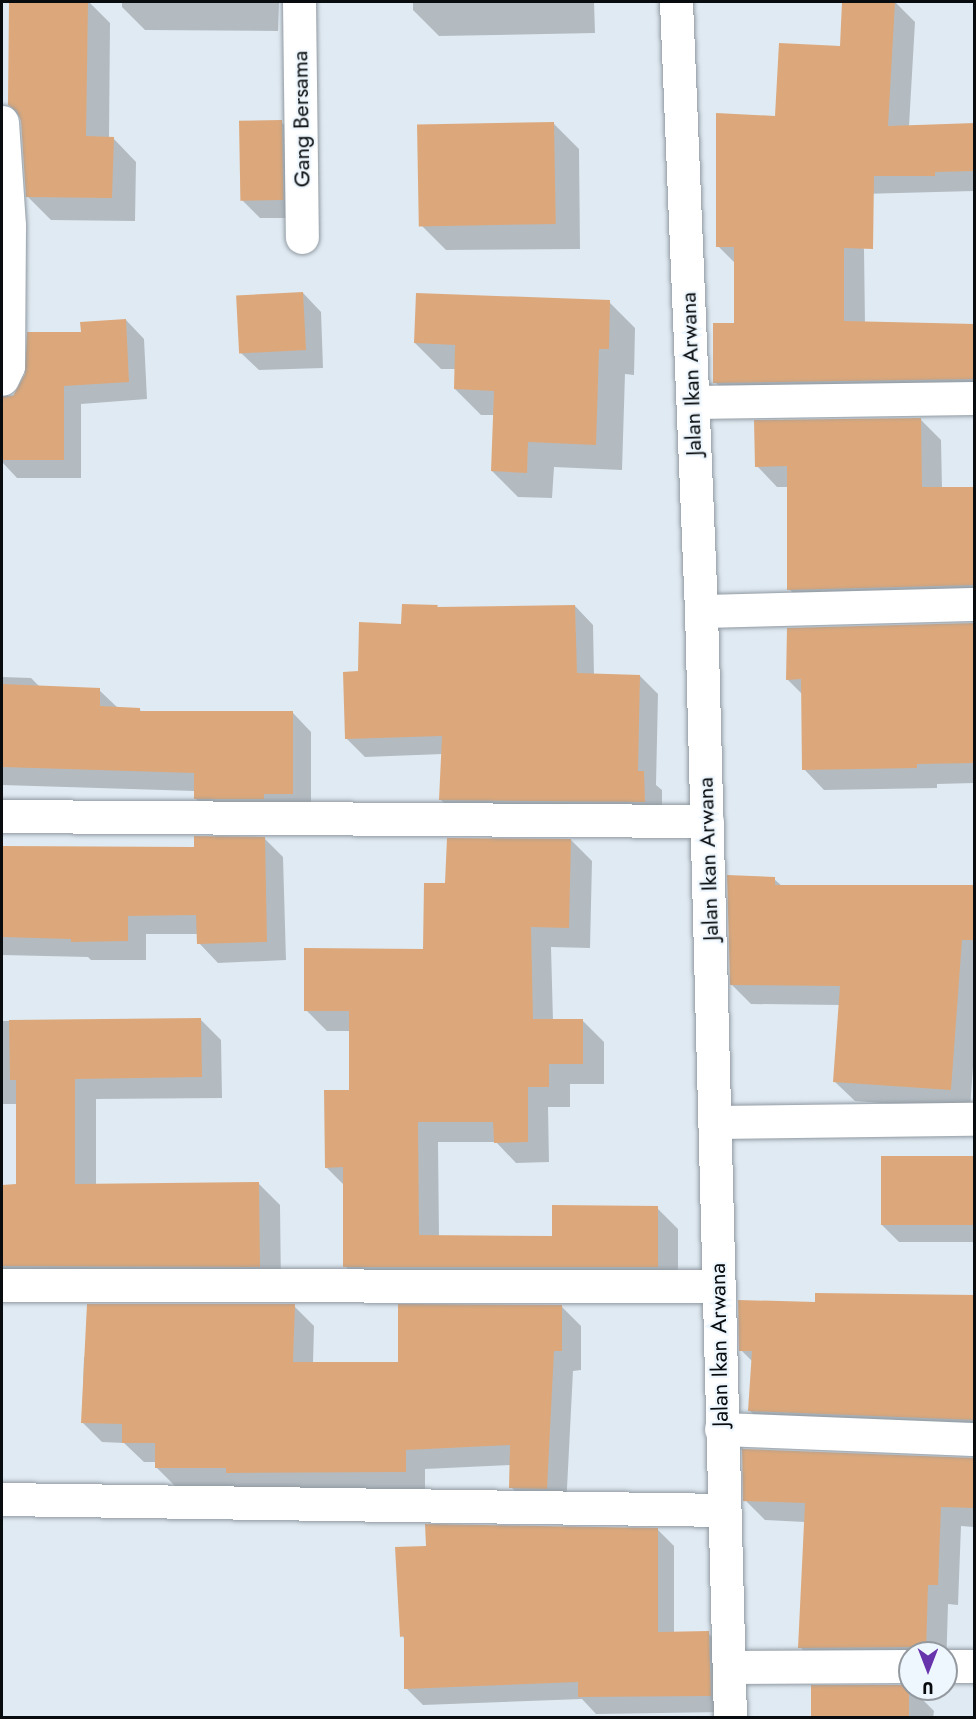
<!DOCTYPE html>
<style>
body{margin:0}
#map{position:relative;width:976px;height:1719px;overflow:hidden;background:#e0eaf2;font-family:Jost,sans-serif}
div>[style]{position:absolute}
.shadow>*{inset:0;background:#0003}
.building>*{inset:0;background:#dca87b;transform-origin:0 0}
.roads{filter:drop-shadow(0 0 2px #9099a1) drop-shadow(0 0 2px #9099a1)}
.street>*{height:33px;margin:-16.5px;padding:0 16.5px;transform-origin:16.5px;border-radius:16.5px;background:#fff}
span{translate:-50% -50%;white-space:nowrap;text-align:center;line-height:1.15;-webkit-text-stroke:4.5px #eff7fe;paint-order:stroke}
.street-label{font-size:22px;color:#080c0e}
.frame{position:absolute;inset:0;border:3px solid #080c0e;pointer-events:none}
.north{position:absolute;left:898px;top:1641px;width:60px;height:60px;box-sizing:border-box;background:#eff7fe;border:2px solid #93999e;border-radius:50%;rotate:180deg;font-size:16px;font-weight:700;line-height:24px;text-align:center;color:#080c0e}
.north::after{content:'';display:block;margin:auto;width:21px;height:27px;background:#6734ac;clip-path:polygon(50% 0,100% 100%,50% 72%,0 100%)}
</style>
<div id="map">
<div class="shadow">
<div style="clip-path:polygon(10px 2px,89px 2px,110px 23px,109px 138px,113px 138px,136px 162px,135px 221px,51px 220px,27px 196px,22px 120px,9px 104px)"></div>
<div style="clip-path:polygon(122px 2px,279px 2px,278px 31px,145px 30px,122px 7px)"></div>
<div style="clip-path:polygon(413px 2px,594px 2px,595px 33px,439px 36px,413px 10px)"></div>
<div style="clip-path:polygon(843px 2px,895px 2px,915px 22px,909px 126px,974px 125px,974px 191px,823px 195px,844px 229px,864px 249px,865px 323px,974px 325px,974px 399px,735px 402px,715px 382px,736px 324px,736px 264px,718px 246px,777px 118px,841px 48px)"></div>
<div style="clip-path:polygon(281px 122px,300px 140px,301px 218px,260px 218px,242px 200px)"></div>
<div style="clip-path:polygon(553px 123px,579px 149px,580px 249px,446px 250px,420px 224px)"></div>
<div style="clip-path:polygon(303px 293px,321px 312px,323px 368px,259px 370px,240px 352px)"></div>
<div style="clip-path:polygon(609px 302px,635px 328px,634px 375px,625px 374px,622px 470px,554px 467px,552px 498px,518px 497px,492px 471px,494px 415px,481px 415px,455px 389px,456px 369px,441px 369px,415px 343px)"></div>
<div style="clip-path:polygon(126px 320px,144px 339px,147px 399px,81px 404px,81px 478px,17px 478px,2px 462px,2px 346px,12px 386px,8px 396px,14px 395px,82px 333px)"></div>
<div style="clip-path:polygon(920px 419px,941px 440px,942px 489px,974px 489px,974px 606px,810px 610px,789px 589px,789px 487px,777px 487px,757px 466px)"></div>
<div style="clip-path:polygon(437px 606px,439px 609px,575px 606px,593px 625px,594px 675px,640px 676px,658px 694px,656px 785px,662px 790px,662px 820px,459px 818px,441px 800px,443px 754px,365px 757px,346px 738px,359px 673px,403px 626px)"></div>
<div style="clip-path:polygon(974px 624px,974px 783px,937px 784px,937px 788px,824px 790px,804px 769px,803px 695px,787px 679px,787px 637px)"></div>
<div style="clip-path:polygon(2px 677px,31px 678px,41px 688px,99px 690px,118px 708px,139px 709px,142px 712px,292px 712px,311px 732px,311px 813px,215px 817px,195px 798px,195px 791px,2px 785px)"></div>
<div style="clip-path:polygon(264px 838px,283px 857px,286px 960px,218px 963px,199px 943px,198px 934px,146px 934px,146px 960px,91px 960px,88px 957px,2px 955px,2px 847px,86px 850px,196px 849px)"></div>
<div style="clip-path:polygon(571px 840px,592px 861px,590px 948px,551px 947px,553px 1021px,583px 1021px,604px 1042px,604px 1084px,570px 1084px,570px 1107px,548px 1107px,549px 1162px,516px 1163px,496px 1142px,438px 1142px,439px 1237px,554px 1238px,657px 1208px,678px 1229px,678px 1288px,366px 1287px,345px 1266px,345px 1186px,326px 1167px,350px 1092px,350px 1031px,327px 1031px,306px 1010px,425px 951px,447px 885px)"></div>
<div style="clip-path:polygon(774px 879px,782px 886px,974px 887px,974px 1052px,970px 1110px,855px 1101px,834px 1081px,840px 1005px,751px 1004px,731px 984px)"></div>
<div style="clip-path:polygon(200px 1019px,221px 1040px,222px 1098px,96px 1099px,96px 1185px,259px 1184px,280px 1205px,281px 1287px,13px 1290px,5px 1302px,2px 1302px,2px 1186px,17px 1186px,17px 1104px,2px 1104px,2px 1021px)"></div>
<div style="clip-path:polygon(974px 1157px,974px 1242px,899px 1242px,882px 1225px)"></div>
<div style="clip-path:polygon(974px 1297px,974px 1439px,770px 1431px,750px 1411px,753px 1362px,741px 1350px,817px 1304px)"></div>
<div style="clip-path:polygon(294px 1306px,314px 1326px,313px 1363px,400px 1363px,561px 1306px,581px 1326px,581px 1370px,573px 1371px,566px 1508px,531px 1507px,511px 1487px,511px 1465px,425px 1469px,425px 1491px,176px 1487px,156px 1467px,156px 1462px,144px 1462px,124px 1443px,102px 1442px,82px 1422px,84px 1357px)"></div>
<div style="clip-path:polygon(974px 1459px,974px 1527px,961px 1526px,958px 1605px,948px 1604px,946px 1671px,946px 1653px,910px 1653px,820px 1668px,800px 1647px,805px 1522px,765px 1520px,745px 1500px)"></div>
<div style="clip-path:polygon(657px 1529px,674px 1546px,674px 1633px,708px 1633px,725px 1650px,727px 1712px,596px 1714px,582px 1699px,423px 1705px,406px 1688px,406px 1640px,402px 1636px,427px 1547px)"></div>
<div style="clip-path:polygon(909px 1686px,934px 1711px,933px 1718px,812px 1718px)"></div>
</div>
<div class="building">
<div style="clip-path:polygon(9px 2px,88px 2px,86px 136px,114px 137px,112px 198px,26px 197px,21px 121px,17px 111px,8px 105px)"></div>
<div style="clip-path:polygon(842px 2px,895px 2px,888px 126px,975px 123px,975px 171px,935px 172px,935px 176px,874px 176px,873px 249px,844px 248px,844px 321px,975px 324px,975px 379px,713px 383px,713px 323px,734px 323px,734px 247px,716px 247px,716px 113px,775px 116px,779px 43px,840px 46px)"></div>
<div style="left:282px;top:120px;width:80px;height:43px;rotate:89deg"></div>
<div style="left:554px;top:122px;width:102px;height:137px;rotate:89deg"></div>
<div style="left:303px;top:292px;width:58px;height:67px;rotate:87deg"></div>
<div style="clip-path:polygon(416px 293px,610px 300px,609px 349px,599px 349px,596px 445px,528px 442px,527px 473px,491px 471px,494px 391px,454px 389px,455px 345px,414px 343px)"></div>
<div style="clip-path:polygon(126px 319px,129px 382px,64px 386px,64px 460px,2px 460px,2px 397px,13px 396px,25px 374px,27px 332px,81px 332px,80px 322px)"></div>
<div style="clip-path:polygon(921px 418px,922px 487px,975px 487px,975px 585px,787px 590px,787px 466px,755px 467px,754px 420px)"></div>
<div style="clip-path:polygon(402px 604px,438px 605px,437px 607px,575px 605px,577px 673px,640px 675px,638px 771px,644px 771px,645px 802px,439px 800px,442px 736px,345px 739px,343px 672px,358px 671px,359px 622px,401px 624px)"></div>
<div style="clip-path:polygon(975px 623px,975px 763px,917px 764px,917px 768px,802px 770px,801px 679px,786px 680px,787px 628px)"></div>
<div style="clip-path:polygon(2px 684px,100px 688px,100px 706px,140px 708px,140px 711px,293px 711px,293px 794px,264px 794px,264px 799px,194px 799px,194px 773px,2px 767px)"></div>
<div style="clip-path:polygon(194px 836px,265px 837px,267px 942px,197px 944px,196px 915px,128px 916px,128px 941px,71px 942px,71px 939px,2px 937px,2px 846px,194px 847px)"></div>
<div style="clip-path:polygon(447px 838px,571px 839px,569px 928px,531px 927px,533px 1019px,583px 1019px,583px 1064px,549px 1064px,549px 1087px,528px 1087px,528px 1142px,494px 1143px,493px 1122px,418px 1122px,419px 1235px,552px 1236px,552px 1205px,658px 1206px,658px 1267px,343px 1267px,343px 1167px,325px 1168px,324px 1090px,349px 1090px,349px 1011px,304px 1011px,304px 948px,423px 949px,424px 883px,445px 883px)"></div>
<div style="clip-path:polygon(727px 875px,775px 877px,775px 885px,975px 885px,975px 940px,962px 940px,951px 1090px,833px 1082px,840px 986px,730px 985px)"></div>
<div style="clip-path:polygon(201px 1018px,202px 1077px,75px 1079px,75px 1184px,259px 1182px,260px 1267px,2px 1266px,2px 1185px,16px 1184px,16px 1080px,10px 1080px,9px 1020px)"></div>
<div style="left:881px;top:1156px;width:94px;height:69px"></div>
<div style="clip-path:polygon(815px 1293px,975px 1295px,975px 1420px,748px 1411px,752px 1351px,739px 1351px,738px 1300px,815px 1302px)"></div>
<div style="clip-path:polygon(87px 1304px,295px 1304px,293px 1362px,398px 1362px,398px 1304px,562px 1305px,562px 1351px,554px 1351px,547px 1489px,509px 1488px,510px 1445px,406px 1450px,406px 1472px,226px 1473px,226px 1468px,155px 1468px,155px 1443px,122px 1443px,122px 1424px,81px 1423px)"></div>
<div style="clip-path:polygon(742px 1449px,975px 1458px,975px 1508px,941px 1507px,938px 1585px,928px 1585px,926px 1653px,910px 1647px,798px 1648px,805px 1503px,743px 1501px)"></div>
<div style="clip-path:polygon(425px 1524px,658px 1528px,658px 1632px,709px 1631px,711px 1696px,578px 1697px,578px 1682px,404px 1689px,404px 1636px,400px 1637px,395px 1547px,426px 1546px)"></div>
<div style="left:811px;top:1685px;width:98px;height:33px"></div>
</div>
<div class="roads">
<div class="street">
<div style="left:299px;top:2px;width:235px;rotate:89.3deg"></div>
<div style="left:676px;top:2px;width:610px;rotate:87.65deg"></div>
<div style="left:701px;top:611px;width:1107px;rotate:88.5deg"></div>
<div style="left:2px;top:122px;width:104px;rotate:86.1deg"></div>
<div style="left:9px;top:226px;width:140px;rotate:90.4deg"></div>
<div style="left:8px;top:366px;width:14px;rotate:115deg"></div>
<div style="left:693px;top:402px;width:281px;rotate:-0.8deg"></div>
<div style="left:701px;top:611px;width:273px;rotate:-1.5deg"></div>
<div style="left:2px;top:816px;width:705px;rotate:0.41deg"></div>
<div style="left:714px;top:1122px;width:260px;rotate:-0.7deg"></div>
<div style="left:2px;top:1285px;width:716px;rotate:0.08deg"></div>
<div style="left:721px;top:1429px;width:253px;rotate:2.3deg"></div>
<div style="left:2px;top:1499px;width:721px;rotate:0.87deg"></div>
<div style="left:946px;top:1666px;width:28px"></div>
<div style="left:729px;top:1667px;width:181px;rotate:-0.3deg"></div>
</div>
</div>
<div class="street-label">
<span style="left:301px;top:119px;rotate:-91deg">Gang Bersama</span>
<span style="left:691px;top:374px;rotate:-92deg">Jalan Ikan Arwana</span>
<span style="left:708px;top:859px;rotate:-92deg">Jalan Ikan Arwana</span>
<span style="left:719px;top:1345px;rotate:-91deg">Jalan Ikan Arwana</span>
</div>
<div class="frame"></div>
<div class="north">U</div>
</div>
